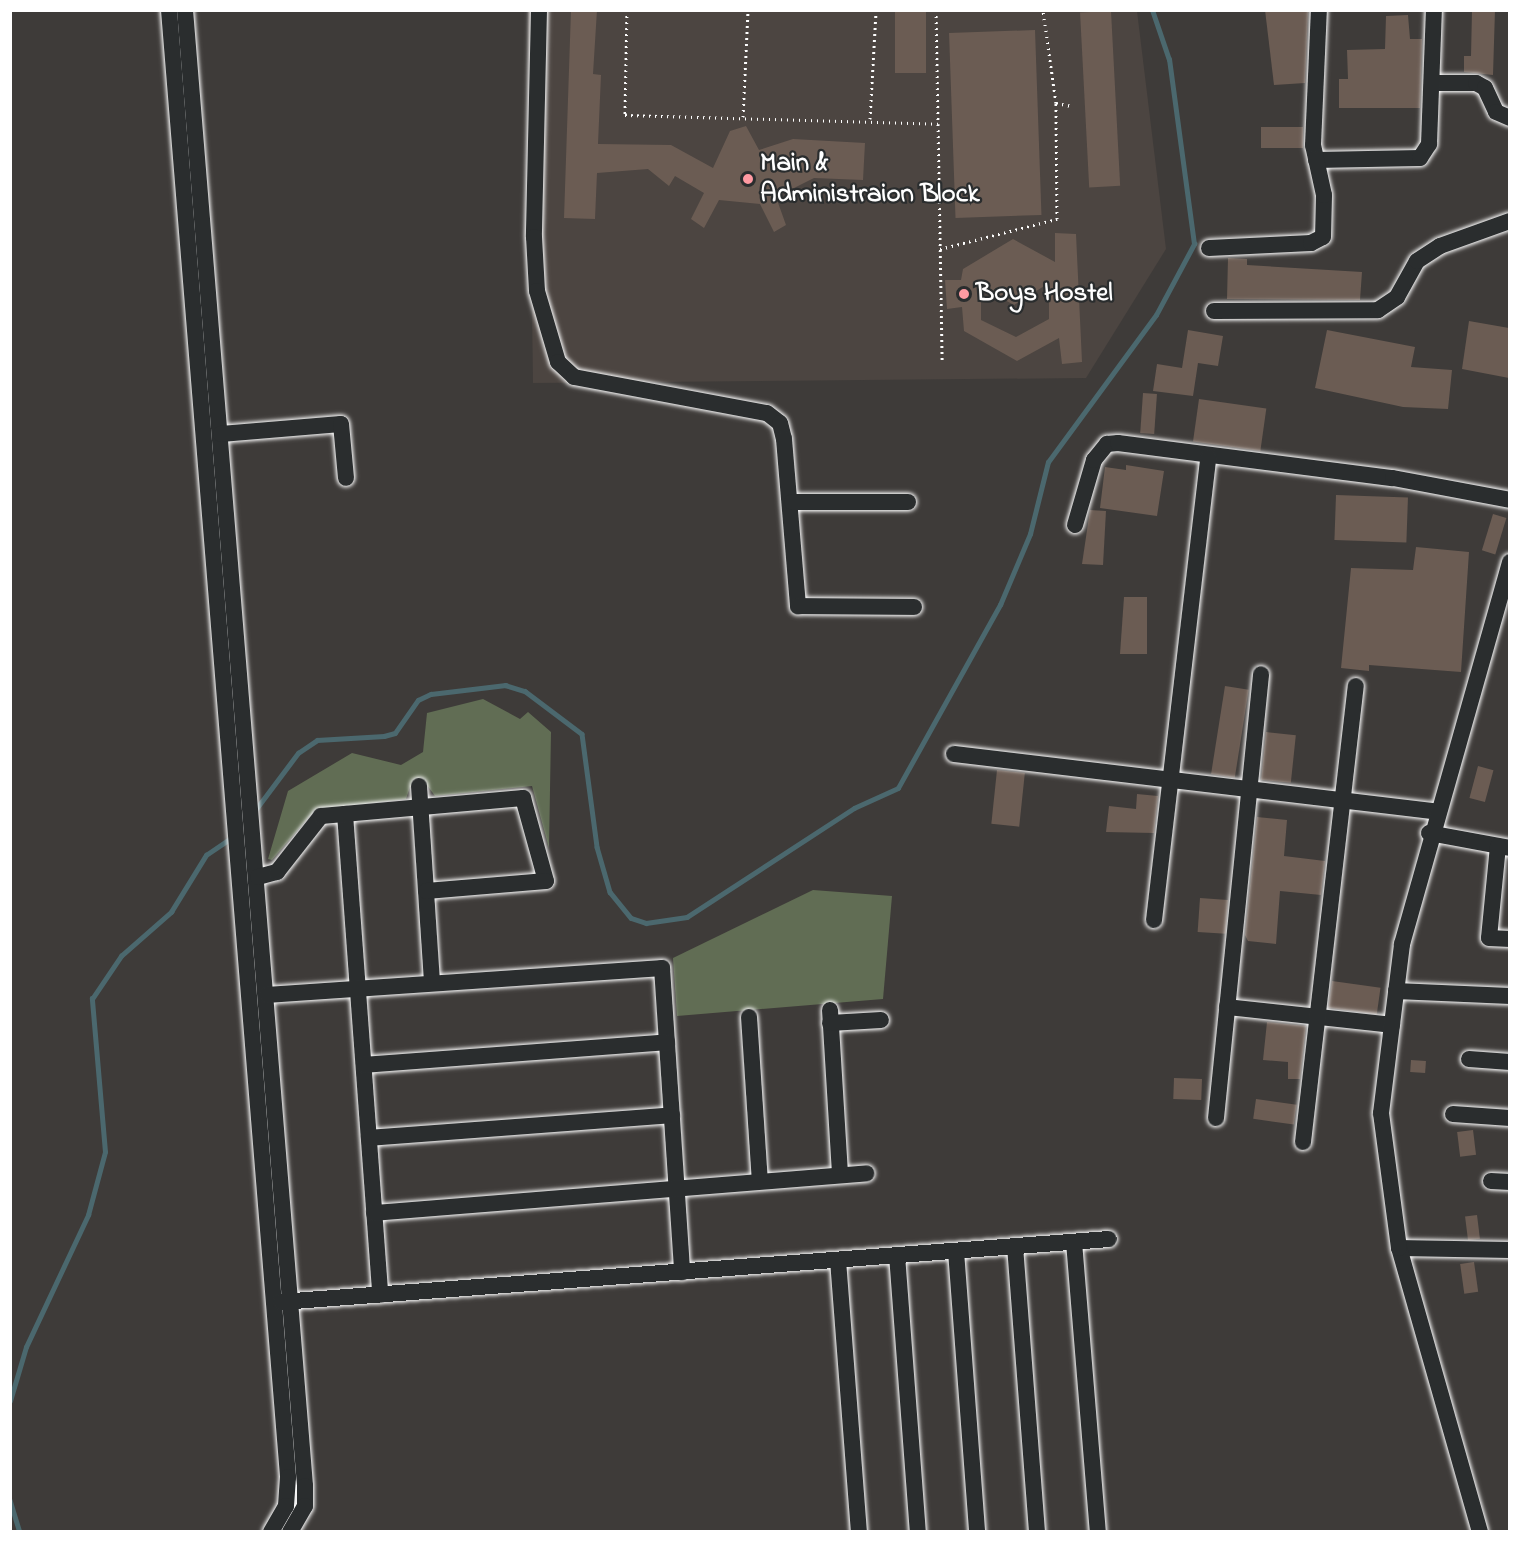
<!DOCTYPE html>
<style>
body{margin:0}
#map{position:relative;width:1520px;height:1542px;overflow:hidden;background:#3e3b39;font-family:"Indie Flower",sans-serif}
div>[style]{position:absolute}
.built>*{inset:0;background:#4c4541}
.green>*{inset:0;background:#616d54}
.stream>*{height:4.5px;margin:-2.25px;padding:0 2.25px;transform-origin:2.25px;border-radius:2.25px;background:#4b686e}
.building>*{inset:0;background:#6b5c53;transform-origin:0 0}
.path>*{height:3px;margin-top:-1.5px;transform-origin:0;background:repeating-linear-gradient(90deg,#fff 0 1.5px,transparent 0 6px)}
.roads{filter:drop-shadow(0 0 2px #fff) drop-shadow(0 0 2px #fff)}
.minor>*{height:16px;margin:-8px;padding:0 8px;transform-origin:8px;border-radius:8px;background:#2a2d2e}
.dots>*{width:16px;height:16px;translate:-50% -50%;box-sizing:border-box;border:3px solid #2a2d2e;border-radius:50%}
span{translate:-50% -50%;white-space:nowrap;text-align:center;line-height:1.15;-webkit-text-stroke:4.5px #2a2d2e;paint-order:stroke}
.poi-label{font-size:27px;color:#fff;font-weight:700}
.left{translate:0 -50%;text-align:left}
.frame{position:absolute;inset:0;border:12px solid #fff;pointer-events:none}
</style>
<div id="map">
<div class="built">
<div style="clip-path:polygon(528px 11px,1137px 11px,1166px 249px,1086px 378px,533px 383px)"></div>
</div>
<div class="green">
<div style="clip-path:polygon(483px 699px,520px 719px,528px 712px,551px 732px,549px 848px,532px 786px,435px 796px,427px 785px,410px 787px,406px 799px,315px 810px,272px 860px,268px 859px,288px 791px,352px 753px,401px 765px,423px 752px,427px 713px)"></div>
<div style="clip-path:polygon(813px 890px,892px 896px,883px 999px,677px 1016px,673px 958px)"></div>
</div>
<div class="stream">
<div style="left:256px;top:809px;width:70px;rotate:-53.1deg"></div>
<div style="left:298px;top:753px;width:23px;rotate:-34deg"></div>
<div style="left:317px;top:740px;width:67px;rotate:-3.4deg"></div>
<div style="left:384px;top:736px;width:11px;rotate:-15deg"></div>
<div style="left:395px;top:733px;width:40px;rotate:-55.1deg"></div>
<div style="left:418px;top:700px;width:14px;rotate:-25deg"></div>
<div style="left:431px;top:694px;width:75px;rotate:-6.9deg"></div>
<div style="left:505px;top:685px;width:21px;rotate:17deg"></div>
<div style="left:525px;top:691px;width:71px;rotate:37deg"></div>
<div style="left:582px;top:734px;width:114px;rotate:82.4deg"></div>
<div style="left:597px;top:847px;width:47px;rotate:73.9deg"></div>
<div style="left:610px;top:892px;width:33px;rotate:51deg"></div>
<div style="left:631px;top:918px;width:16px;rotate:18deg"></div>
<div style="left:646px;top:923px;width:41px;rotate:-8.3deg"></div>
<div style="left:687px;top:917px;width:199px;rotate:-33.1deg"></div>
<div style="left:854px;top:808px;width:48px;rotate:-24.4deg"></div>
<div style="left:898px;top:788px;width:210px;rotate:-60.9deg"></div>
<div style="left:1000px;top:605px;width:77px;rotate:-67.1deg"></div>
<div style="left:1030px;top:534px;width:74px;rotate:-76deg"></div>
<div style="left:1048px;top:462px;width:182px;rotate:-53.7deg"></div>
<div style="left:1156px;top:315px;width:81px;rotate:-61.8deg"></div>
<div style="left:1194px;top:244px;width:186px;rotate:-97.7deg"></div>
<div style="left:1169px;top:60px;width:53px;rotate:-108.8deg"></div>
<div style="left:10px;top:1401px;width:56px;rotate:-73.5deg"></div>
<div style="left:26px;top:1347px;width:146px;rotate:-64.8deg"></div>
<div style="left:88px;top:1215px;width:65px;rotate:-74.9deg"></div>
<div style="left:105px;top:1152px;width:154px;rotate:-94.9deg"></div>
<div style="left:92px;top:999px;width:52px;rotate:-56deg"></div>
<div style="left:121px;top:956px;width:67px;rotate:-41.3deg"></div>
<div style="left:171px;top:912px;width:67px;rotate:-58.4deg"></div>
<div style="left:206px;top:855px;width:30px;rotate:-34deg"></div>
<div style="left:10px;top:1500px;width:34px;rotate:73deg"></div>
</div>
<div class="building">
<div style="clip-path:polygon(571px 10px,597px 10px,593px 74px,601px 75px,598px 144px,671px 145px,713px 168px,730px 131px,746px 126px,759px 150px,793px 139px,865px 143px,863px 180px,814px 178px,776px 197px,786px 225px,774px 232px,760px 204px,719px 200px,704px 228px,691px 219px,704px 193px,675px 176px,669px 186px,648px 169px,597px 173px,595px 219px,564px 218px)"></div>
<div style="left:895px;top:10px;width:31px;height:63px"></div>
<div style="clip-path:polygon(1265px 10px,1308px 10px,1305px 83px,1274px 85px)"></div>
<div style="clip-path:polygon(1472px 10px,1495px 10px,1493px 75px,1464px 72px,1464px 56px,1471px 56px)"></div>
<div style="left:1111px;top:11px;width:175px;height:31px;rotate:87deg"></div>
<div style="clip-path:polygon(1408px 15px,1410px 39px,1422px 39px,1420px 108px,1339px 108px,1339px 79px,1348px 79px,1347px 50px,1385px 49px,1386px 16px)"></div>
<div style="left:1035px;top:30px;width:185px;height:86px;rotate:88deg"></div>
<div style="left:1303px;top:127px;width:21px;height:42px;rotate:90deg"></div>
<div style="clip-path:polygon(evenodd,1055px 233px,1076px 234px,1082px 362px,1062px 364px,1059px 338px,1017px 361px,964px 331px,962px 307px,947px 309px,945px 280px,961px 280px,963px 269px,1013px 239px,1055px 262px,1055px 233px,1049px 283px,1049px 319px,1016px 337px,981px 320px,981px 287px,1014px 305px,1049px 283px)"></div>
<div style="clip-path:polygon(1228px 258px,1247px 259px,1247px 265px,1362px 272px,1360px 300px,1227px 299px)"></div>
<div style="clip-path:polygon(1469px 321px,1509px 328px,1509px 378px,1462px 369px)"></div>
<div style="clip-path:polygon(1188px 330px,1223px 336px,1218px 366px,1198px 363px,1193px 396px,1153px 391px,1157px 364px,1182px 368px)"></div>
<div style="clip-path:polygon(1327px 330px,1415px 347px,1411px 367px,1452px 370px,1448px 409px,1403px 407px,1315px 388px)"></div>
<div style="left:1143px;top:393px;width:14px;height:40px;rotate:4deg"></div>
<div style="left:1199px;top:399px;width:68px;height:43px;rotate:8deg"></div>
<div style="clip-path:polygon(1126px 465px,1164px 471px,1157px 516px,1100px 508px,1105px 467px,1126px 470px)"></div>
<div style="left:1336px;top:495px;width:72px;height:45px;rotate:2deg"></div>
<div style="clip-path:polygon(1090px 510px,1106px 511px,1103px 565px,1082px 564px)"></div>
<div style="left:1493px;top:514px;width:14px;height:38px;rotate:17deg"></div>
<div style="clip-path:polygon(1416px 547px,1469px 552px,1461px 672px,1369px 665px,1369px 671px,1341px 668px,1351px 568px,1413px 570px)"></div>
<div style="clip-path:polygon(1124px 597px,1147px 597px,1147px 654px,1120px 654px)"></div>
<div style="left:1225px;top:686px;width:24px;height:89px;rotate:9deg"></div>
<div style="left:1266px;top:732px;width:30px;height:48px;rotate:6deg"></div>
<div style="left:1478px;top:766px;width:16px;height:33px;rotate:15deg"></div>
<div style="left:997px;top:770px;width:28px;height:54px;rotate:6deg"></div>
<div style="clip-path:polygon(1137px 794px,1158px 796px,1154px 833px,1106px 832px,1109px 806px,1136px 809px)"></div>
<div style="clip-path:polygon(1257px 817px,1287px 820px,1284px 856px,1325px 861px,1321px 895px,1280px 891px,1276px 944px,1248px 941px,1245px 935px)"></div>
<div style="left:1200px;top:898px;width:28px;height:34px;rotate:4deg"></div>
<div style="left:1332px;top:981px;width:49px;height:27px;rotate:8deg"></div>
<div style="clip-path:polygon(1267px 1022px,1306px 1026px,1300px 1079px,1288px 1079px,1288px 1062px,1263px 1060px)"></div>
<div style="left:1411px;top:1060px;width:15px;height:12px;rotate:4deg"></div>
<div style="left:1174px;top:1078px;width:28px;height:21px;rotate:2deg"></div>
<div style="left:1256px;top:1099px;width:41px;height:20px;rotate:8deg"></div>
<div style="left:1473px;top:1130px;width:25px;height:16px;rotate:83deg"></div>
<div style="left:1477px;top:1215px;width:24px;height:12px;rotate:83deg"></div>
<div style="left:1474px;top:1262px;width:30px;height:14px;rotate:82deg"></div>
</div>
<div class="path">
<div style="left:627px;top:10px;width:105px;rotate:91.1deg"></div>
<div style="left:625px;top:115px;width:313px;rotate:1.6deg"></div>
<div style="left:938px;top:124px;width:239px;rotate:89deg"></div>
<div style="left:936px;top:10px;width:114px;rotate:89deg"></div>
<div style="left:1056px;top:103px;width:16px;rotate:11deg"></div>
<div style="left:743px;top:117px;width:107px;rotate:-87.3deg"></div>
<div style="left:870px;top:119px;width:109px;rotate:-86.8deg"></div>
<div style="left:940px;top:249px;width:121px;rotate:-14.4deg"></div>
<div style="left:1057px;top:219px;width:116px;rotate:-90.5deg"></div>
<div style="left:1056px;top:103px;width:94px;rotate:-98deg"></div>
</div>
<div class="roads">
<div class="minor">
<div style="left:169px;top:10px;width:1472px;rotate:85.36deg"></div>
<div style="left:288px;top:1477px;width:29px;rotate:94deg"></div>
<div style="left:286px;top:1506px;width:30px;rotate:120deg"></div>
<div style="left:185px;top:10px;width:1481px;rotate:85.35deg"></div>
<div style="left:305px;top:1486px;width:20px;rotate:90deg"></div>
<div style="left:305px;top:1506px;width:30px;rotate:120deg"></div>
<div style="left:539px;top:10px;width:227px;rotate:91.3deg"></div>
<div style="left:534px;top:237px;width:54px;rotate:86.8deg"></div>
<div style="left:537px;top:291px;width:74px;rotate:73.5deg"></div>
<div style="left:558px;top:362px;width:22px;rotate:43deg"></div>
<div style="left:574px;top:377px;width:196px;rotate:10.6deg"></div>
<div style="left:767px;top:413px;width:16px;rotate:38deg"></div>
<div style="left:780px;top:423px;width:16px;rotate:76deg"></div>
<div style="left:784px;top:439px;width:168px;rotate:85.2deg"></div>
<div style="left:798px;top:606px;width:116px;rotate:0.5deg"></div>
<div style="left:1434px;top:83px;width:42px"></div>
<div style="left:1476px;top:83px;width:10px;rotate:29deg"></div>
<div style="left:1485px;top:88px;width:26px;rotate:65deg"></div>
<div style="left:1496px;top:112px;width:15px;rotate:23deg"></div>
<div style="left:1316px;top:160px;width:104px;rotate:-1.1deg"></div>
<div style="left:1420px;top:158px;width:17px;rotate:-57deg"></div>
<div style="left:1429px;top:144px;width:134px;rotate:-87.9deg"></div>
<div style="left:1209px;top:248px;width:102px;rotate:-2.8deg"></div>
<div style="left:1311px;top:243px;width:13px;rotate:-27deg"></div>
<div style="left:1323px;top:237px;width:42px;rotate:-88.6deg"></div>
<div style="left:1324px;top:195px;width:51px;rotate:-102.4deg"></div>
<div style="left:1313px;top:145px;width:135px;rotate:-87.5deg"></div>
<div style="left:1214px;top:311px;width:164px;rotate:-0.3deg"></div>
<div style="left:1378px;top:310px;width:23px;rotate:-34deg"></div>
<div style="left:1397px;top:297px;width:41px;rotate:-60.9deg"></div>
<div style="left:1417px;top:261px;width:27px;rotate:-33deg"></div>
<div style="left:1440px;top:246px;width:74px;rotate:-19.7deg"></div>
<div style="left:221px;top:434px;width:120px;rotate:-4.8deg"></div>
<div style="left:341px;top:424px;width:54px;rotate:84.7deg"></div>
<div style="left:792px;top:502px;width:116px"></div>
<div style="left:1075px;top:525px;width:68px;rotate:-73.7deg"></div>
<div style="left:1094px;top:460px;width:21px;rotate:-51deg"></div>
<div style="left:1107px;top:444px;width:11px;rotate:-5deg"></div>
<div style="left:1118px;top:443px;width:277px;rotate:7.3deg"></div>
<div style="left:1393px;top:478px;width:119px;rotate:10.6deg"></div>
<div style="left:954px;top:754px;width:486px;rotate:6.8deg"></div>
<div style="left:419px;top:786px;width:197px;rotate:86.2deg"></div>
<div style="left:345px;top:814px;width:482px;rotate:85.8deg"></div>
<div style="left:1429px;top:833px;width:82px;rotate:10.5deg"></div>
<div style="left:1498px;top:846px;width:92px;rotate:95.6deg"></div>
<div style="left:1489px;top:938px;width:21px;rotate:3deg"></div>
<div style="left:258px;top:877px;width:20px;rotate:-15deg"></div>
<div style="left:277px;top:872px;width:71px;rotate:-51.8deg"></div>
<div style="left:321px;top:816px;width:203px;rotate:-5.1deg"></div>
<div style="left:523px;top:798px;width:86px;rotate:74.5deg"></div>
<div style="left:546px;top:881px;width:120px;rotate:175.2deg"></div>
<div style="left:1154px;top:920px;width:466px;rotate:-83.3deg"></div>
<div style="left:1396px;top:991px;width:114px;rotate:2.5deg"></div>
<div style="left:267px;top:995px;width:396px;rotate:-3.9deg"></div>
<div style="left:662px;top:968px;width:305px;rotate:86.2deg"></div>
<div style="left:1227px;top:1007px;width:166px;rotate:6.2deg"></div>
<div style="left:830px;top:1010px;width:165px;rotate:86.5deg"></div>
<div style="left:749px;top:1017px;width:164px;rotate:86.2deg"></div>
<div style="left:830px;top:1023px;width:51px;rotate:-3.4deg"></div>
<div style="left:1469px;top:1059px;width:41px;rotate:4.2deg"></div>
<div style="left:364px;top:1065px;width:304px;rotate:-4.3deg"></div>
<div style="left:1453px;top:1114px;width:57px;rotate:4deg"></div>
<div style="left:1216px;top:1118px;width:446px;rotate:-84.2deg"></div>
<div style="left:369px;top:1138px;width:304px;rotate:-4.3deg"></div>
<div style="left:1303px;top:1142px;width:459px;rotate:-83.4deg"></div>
<div style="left:1491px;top:1181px;width:19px;rotate:3deg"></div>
<div style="left:374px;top:1213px;width:494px;rotate:-4.6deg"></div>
<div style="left:1074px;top:1242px;width:291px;rotate:85.3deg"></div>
<div style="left:1015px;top:1246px;width:287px;rotate:85.6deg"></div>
<div style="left:1399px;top:1248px;width:111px;rotate:1deg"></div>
<div style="left:956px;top:1251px;width:282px;rotate:85.7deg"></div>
<div style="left:897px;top:1255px;width:278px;rotate:85.7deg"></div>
<div style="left:838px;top:1260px;width:273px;rotate:85.6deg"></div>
<div style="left:281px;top:1302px;width:830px;rotate:-4.35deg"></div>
<div style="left:1480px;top:1532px;width:295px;rotate:-105.9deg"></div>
<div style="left:1399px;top:1248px;width:136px;rotate:-97.6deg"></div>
<div style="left:1381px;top:1113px;width:170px;rotate:-82.9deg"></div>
<div style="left:1402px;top:944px;width:397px;rotate:-74.2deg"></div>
</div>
</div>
<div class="dots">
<div style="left:748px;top:179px;background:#ff9aa2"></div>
<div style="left:964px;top:294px;background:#ff9aa2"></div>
</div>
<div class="poi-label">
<span class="left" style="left:760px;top:179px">Main &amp;<br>Administraion Block</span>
<span class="left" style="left:976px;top:294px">Boys Hostel</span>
</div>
<div class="frame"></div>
</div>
